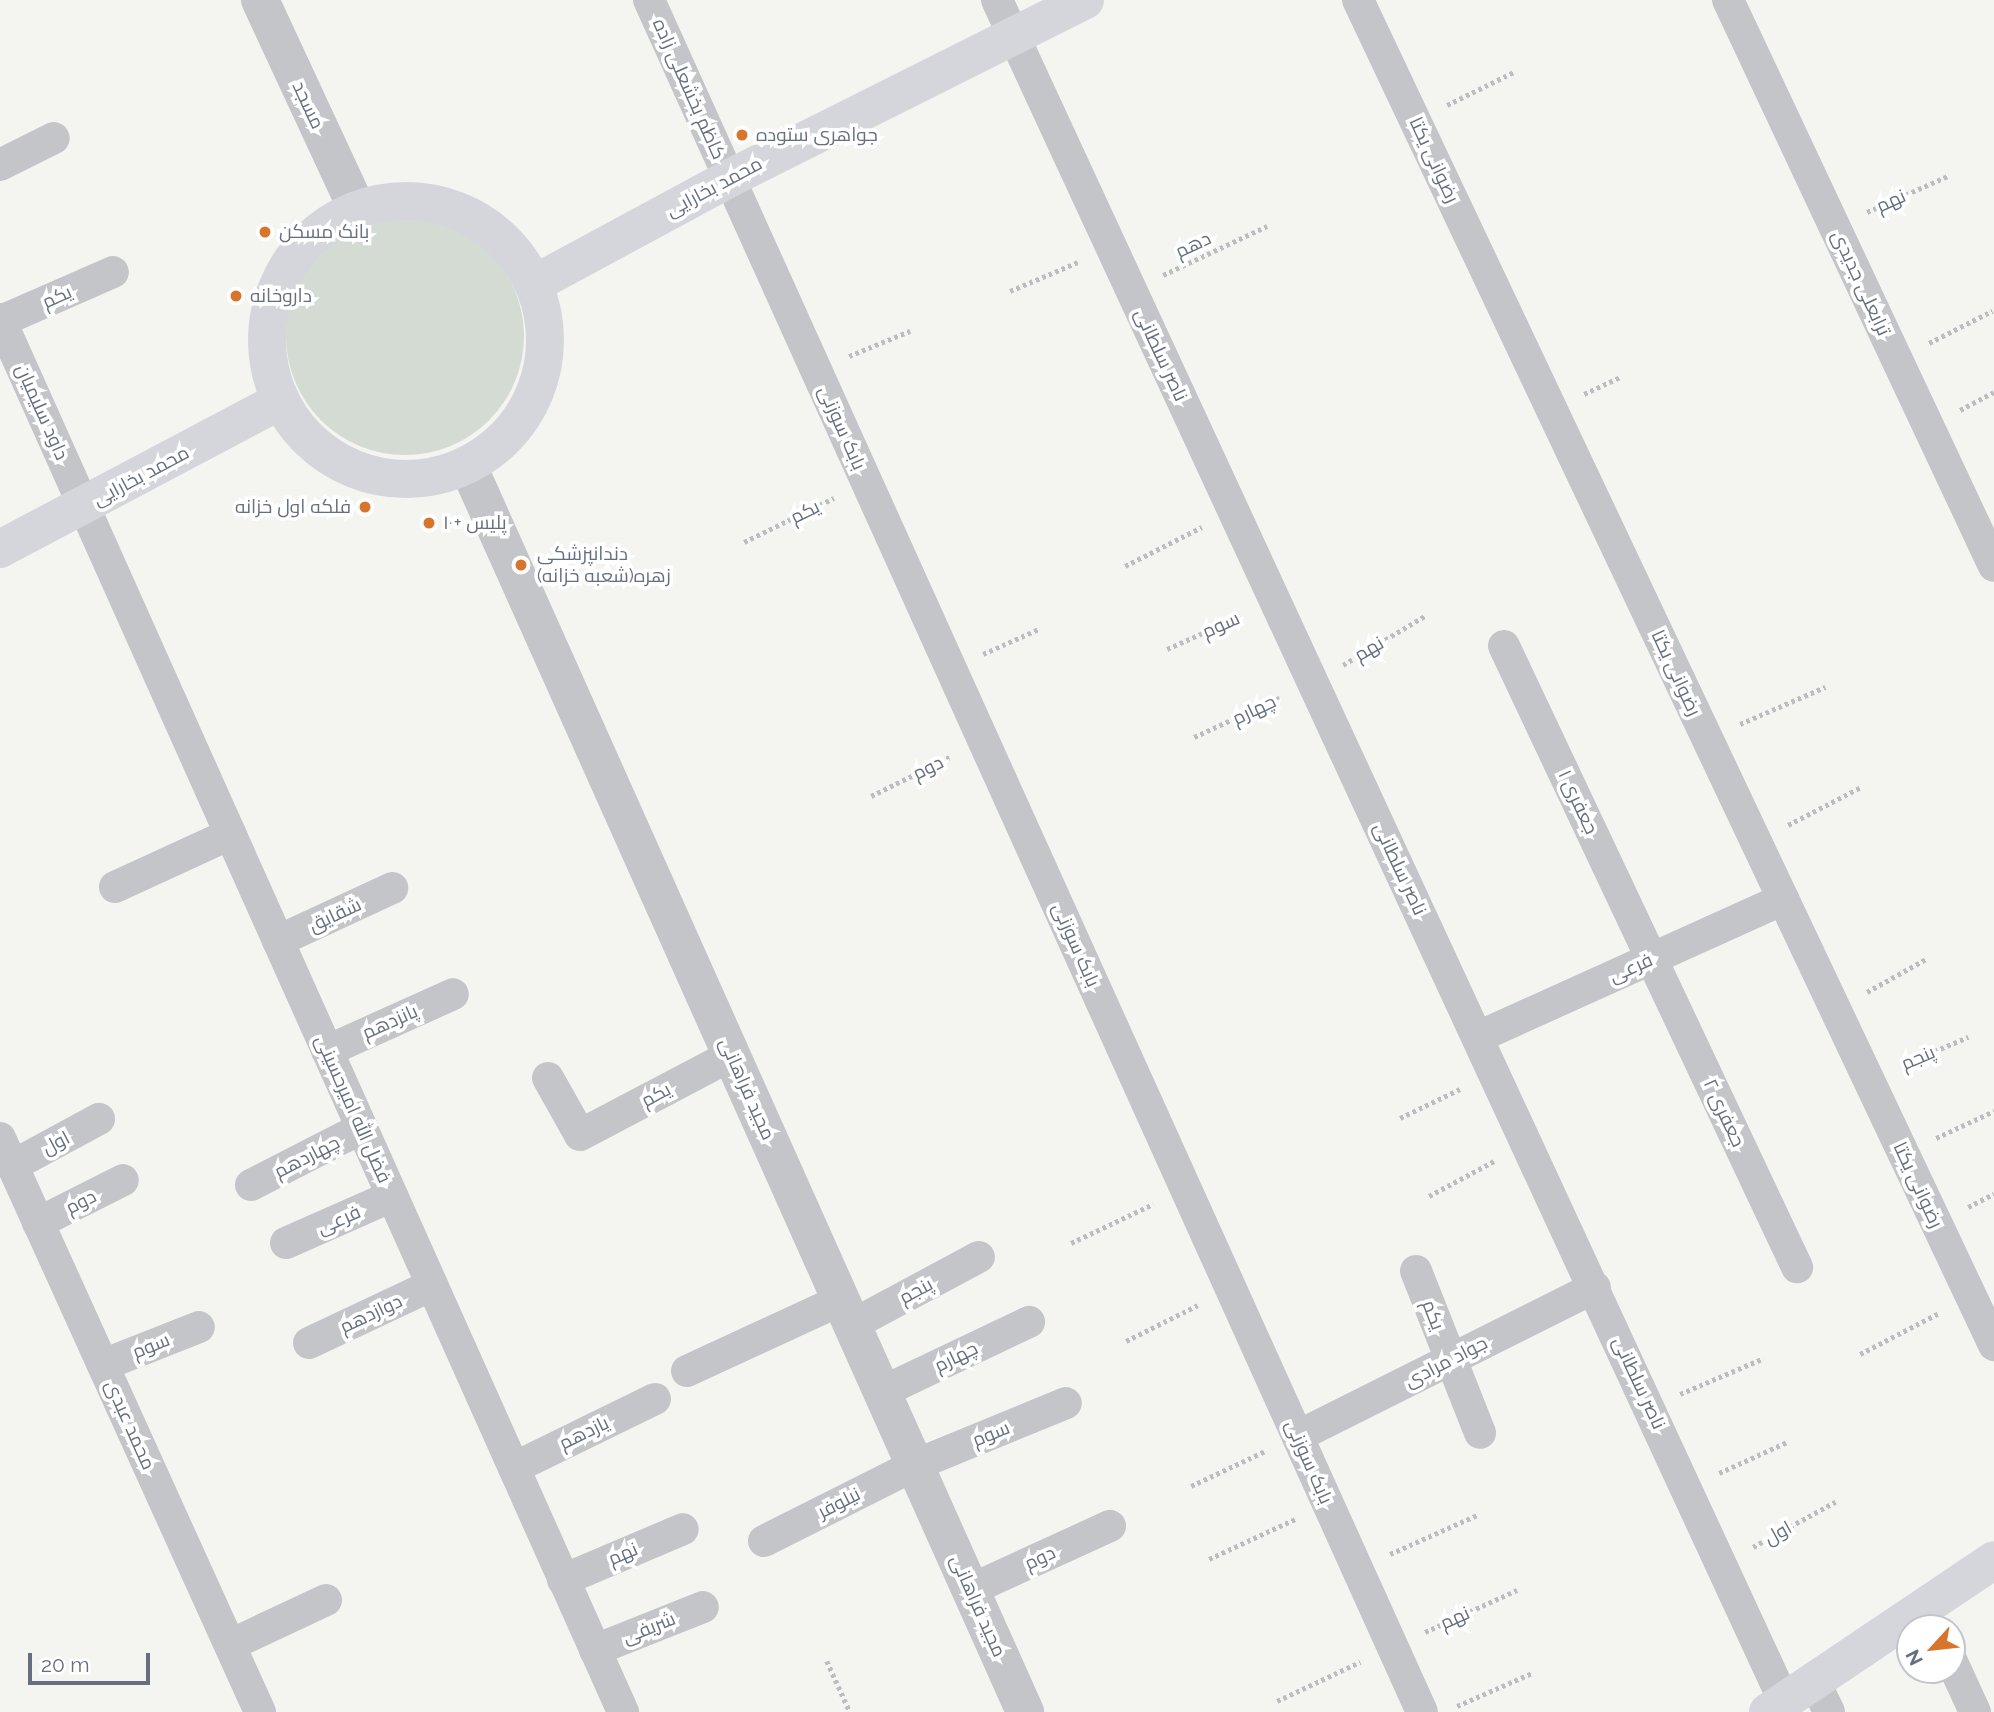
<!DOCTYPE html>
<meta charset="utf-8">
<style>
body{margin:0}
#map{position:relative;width:1994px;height:1712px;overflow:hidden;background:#f4f5f1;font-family:Raleway,Cairo,sans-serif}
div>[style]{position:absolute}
.green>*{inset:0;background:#d4dbd2}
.round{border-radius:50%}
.path>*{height:4.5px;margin-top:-2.25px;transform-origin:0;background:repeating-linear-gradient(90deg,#bcbdc0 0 3.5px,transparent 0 7px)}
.minor>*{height:32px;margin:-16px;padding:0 16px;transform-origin:16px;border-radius:16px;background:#c3c5c9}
.tertiary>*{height:38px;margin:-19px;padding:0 19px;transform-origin:19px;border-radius:19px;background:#c3c5c9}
.secondary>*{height:38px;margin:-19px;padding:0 19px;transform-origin:19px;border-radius:19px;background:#d4d6dc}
.secondary>.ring{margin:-19px;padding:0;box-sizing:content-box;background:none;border:38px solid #d4d6dc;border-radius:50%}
.dots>*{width:19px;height:19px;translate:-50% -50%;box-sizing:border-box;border:4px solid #fff;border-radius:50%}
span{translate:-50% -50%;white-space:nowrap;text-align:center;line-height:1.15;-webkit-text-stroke:7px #fff;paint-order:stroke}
.street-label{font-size:19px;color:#656f80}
.poi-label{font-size:19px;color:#656f80}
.left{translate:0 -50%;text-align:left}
.right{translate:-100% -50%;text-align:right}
.north{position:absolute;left:1896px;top:1614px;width:70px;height:70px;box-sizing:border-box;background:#fff;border:2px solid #c1c5cc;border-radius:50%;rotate:243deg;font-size:19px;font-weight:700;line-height:28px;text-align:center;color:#656f80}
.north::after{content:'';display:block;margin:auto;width:24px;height:32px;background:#d8752d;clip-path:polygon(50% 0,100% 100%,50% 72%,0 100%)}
.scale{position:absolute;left:28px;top:1653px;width:122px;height:32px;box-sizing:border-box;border:4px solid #656f80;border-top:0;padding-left:9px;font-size:21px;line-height:24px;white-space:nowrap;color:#656f80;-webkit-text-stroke:5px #fff;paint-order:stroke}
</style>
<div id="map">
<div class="green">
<div class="round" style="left:286px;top:217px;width:238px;height:238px"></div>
</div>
<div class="path">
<div style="left:1447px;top:105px;width:75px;rotate:-26.2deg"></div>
<div style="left:1867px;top:212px;width:89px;rotate:-24deg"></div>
<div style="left:1163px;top:275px;width:115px;rotate:-25.2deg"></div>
<div style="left:1010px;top:291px;width:74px;rotate:-23.1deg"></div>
<div style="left:1929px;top:343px;width:71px;rotate:-26.9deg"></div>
<div style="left:849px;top:356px;width:66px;rotate:-22.3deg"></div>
<div style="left:1584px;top:394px;width:40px;rotate:-25deg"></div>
<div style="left:1960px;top:410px;width:38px;rotate:-28deg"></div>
<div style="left:744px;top:542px;width:100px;rotate:-26.1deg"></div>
<div style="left:1125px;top:566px;width:86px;rotate:-26.9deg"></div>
<div style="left:1167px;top:649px;width:83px;rotate:-24.1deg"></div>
<div style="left:983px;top:654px;width:61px;rotate:-24.1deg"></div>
<div style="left:1343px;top:665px;width:96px;rotate:-30.9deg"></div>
<div style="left:1740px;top:724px;width:93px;rotate:-23.5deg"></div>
<div style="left:1194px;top:737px;width:94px;rotate:-24.6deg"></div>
<div style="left:871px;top:796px;width:90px;rotate:-26.3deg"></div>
<div style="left:1788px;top:825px;width:82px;rotate:-27.5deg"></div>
<div style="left:1867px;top:992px;width:68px;rotate:-29.2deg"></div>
<div style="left:1902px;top:1065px;width:72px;rotate:-23deg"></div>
<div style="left:1400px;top:1118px;width:69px;rotate:-25.8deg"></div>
<div style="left:1936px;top:1138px;width:64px;rotate:-25deg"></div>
<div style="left:1429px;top:1196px;width:76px;rotate:-28.2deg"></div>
<div style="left:1968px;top:1207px;width:29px;rotate:-27deg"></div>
<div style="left:1071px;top:1243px;width:91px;rotate:-25.4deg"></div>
<div style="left:1126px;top:1341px;width:80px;rotate:-26.6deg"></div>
<div style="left:1860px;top:1354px;width:89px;rotate:-27.4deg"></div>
<div style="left:1680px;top:1394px;width:91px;rotate:-23.2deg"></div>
<div style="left:1719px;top:1473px;width:75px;rotate:-24.5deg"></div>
<div style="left:1191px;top:1486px;width:82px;rotate:-25.3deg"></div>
<div style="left:1753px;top:1547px;width:94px;rotate:-28.8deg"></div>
<div style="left:1390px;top:1554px;width:95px;rotate:-24.1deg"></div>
<div style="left:1209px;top:1559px;width:95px;rotate:-24.9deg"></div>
<div style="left:1425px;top:1632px;width:101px;rotate:-24.5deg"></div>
<div style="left:827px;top:1661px;width:56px;rotate:65.7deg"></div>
<div style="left:1277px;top:1701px;width:92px;rotate:-25.2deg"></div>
<div style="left:1457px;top:1706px;width:82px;rotate:-23.7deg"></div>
</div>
<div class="minor">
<div style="left:649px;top:0;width:1878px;rotate:65.7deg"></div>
<div style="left:997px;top:0;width:1874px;rotate:65.17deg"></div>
<div style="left:1358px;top:0;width:1488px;rotate:64.69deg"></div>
<div style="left:1728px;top:0;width:625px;rotate:64.83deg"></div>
<div style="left:0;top:165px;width:60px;rotate:-26.6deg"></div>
<div style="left:0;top:319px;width:1526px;rotate:65.9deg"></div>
<div style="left:1px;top:321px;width:122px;rotate:-23.6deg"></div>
<div style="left:1504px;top:646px;width:687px;rotate:64.74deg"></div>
<div style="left:115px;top:887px;width:127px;rotate:-24.7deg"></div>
<div style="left:278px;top:941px;width:126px;rotate:-24.9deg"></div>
<div style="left:1478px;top:1037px;width:335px;rotate:-24.3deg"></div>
<div style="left:327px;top:1051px;width:138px;rotate:-24.3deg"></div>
<div style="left:548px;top:1078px;width:65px;rotate:60.7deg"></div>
<div style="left:580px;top:1135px;width:172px;rotate:-27.8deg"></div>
<div style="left:0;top:1138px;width:630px;rotate:65.63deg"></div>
<div style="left:12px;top:1166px;width:99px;rotate:-28.4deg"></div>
<div style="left:251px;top:1185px;width:125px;rotate:-27.2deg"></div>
<div style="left:38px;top:1223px;width:95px;rotate:-26.8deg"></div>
<div style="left:286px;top:1243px;width:116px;rotate:-23.9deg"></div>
<div style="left:1416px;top:1271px;width:174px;rotate:68.4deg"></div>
<div style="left:852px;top:1325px;width:144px;rotate:-28.2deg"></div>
<div style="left:309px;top:1343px;width:136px;rotate:-25.2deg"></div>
<div style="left:103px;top:1365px;width:103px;rotate:-21.6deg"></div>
<div style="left:687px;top:1371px;width:170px;rotate:-24.8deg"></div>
<div style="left:882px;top:1392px;width:163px;rotate:-25.5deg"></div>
<div style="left:1298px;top:1436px;width:332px;rotate:-26.6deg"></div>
<div style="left:514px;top:1468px;width:157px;rotate:-26.1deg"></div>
<div style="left:764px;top:1541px;width:169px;rotate:-26.7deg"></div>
<div style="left:915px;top:1465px;width:163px;rotate:-22.3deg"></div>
<div style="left:563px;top:1580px;width:130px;rotate:-23deg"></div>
<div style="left:970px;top:1590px;width:154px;rotate:-24.6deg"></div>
<div style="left:230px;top:1645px;width:106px;rotate:-25.1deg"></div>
<div style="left:595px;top:1650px;width:116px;rotate:-21.7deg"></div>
<div style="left:1952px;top:1662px;width:55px;rotate:65.3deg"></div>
<div style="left:1814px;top:1681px;width:34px;rotate:64deg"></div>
</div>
<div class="tertiary">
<div style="left:260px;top:0;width:230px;rotate:65.1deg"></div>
<div style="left:468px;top:466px;width:1365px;rotate:65.91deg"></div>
</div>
<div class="secondary">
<div class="ring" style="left:267px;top:201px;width:240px;height:240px"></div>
<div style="left:534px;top:284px;width:223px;rotate:-28.4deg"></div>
<div style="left:730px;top:178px;width:397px;rotate:-26.6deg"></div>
<div style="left:0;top:549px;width:318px;rotate:-27.9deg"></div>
<div style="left:1768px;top:1712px;width:272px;rotate:-33.9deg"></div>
</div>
<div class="dots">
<div style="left:742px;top:135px;background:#d8752d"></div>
<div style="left:265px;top:232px;background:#d8752d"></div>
<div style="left:236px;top:296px;background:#d8752d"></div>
<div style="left:365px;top:507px;background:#d8752d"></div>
<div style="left:429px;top:523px;background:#d8752d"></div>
<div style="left:521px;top:565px;background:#d8752d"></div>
</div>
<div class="street-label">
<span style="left:689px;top:89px;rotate:66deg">کاظم بخشعلی زاده</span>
<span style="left:308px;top:105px;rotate:65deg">مسجد</span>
<span style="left:1434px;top:160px;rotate:65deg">رضوانی یکتا</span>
<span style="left:714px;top:187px;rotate:-28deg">محمد بخارایی</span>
<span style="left:1891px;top:201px;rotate:-24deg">نهم</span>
<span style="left:1193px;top:245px;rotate:-25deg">دهم</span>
<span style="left:1861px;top:283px;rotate:65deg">ترابعلی جدیدی</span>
<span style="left:57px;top:297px;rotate:-24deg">یکم</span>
<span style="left:1161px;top:355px;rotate:65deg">ناصر سلطانی</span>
<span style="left:42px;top:412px;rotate:66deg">داود سلیمیان</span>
<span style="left:842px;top:428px;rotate:66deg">بابک سوزنی</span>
<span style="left:141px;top:476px;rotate:-28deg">محمد بخارایی</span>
<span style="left:805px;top:512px;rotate:-26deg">یکم</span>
<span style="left:1221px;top:625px;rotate:-24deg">سوم</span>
<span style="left:1369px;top:649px;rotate:-30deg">نهم</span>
<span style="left:1676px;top:673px;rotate:65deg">رضوانی یکتا</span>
<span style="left:1254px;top:710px;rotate:-25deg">چهارم</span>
<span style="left:928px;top:768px;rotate:-26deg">دوم</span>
<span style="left:1578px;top:802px;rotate:65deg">جعفری ۱</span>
<span style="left:1400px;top:869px;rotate:65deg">ناصر سلطانی</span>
<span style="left:335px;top:915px;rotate:-25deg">شقایق</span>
<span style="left:1076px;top:945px;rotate:66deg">بابک سوزنی</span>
<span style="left:1631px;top:968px;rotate:-24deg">فرعی</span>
<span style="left:390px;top:1022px;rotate:-24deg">پانزدهم</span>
<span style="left:1918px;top:1058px;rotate:-23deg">پنجم</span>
<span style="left:747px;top:1089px;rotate:66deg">مجید فراهانی</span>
<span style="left:656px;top:1095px;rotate:-28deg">یکم</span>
<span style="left:353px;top:1109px;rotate:66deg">فضل الله امیرحسینی</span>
<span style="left:1724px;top:1113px;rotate:65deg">جعفری ۲</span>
<span style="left:56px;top:1143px;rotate:-28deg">اول</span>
<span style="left:307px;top:1157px;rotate:-27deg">چهاردهم</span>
<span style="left:1918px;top:1185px;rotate:65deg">رضوانی یکتا</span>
<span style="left:81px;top:1202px;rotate:-27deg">دوم</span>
<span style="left:339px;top:1220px;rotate:-24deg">فرعی</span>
<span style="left:916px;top:1291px;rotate:-28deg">پنجم</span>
<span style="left:371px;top:1314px;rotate:-25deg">دوازدهم</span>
<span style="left:1433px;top:1315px;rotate:69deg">یکم</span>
<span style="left:151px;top:1346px;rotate:-22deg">سوم</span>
<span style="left:956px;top:1357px;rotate:-26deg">چهارم</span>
<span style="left:1446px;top:1362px;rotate:-27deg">جواد مرادی</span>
<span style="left:1639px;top:1383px;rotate:65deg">ناصر سلطانی</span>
<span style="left:130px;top:1425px;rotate:66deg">محمد عبدی</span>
<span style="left:584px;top:1433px;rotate:-26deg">یازدهم</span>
<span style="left:991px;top:1434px;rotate:-22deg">سوم</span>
<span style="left:1309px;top:1462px;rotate:66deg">بابک سوزنی</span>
<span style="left:839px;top:1503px;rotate:-27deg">نیلوفر</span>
<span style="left:1778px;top:1533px;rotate:-29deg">اول</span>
<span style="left:623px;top:1554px;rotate:-23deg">نهم</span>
<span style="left:1040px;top:1558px;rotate:-25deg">دوم</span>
<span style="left:978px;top:1606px;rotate:66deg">مجید فراهانی</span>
<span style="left:1455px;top:1618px;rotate:-24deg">نهم</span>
<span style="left:649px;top:1628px;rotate:-22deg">شریفی</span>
</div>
<div class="poi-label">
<span class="left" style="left:756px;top:135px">جواهری ستوده</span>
<span class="left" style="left:279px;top:232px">بانک مسکن</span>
<span class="left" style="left:250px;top:296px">داروخانه</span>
<span class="right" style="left:351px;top:507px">فلکه اول خزانه</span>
<span class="left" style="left:443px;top:523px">پلیس +۱۰</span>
<span class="left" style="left:537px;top:565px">دندانپزشکی<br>زهره(شعبه خزانه)</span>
</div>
<div class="north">N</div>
<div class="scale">20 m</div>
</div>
